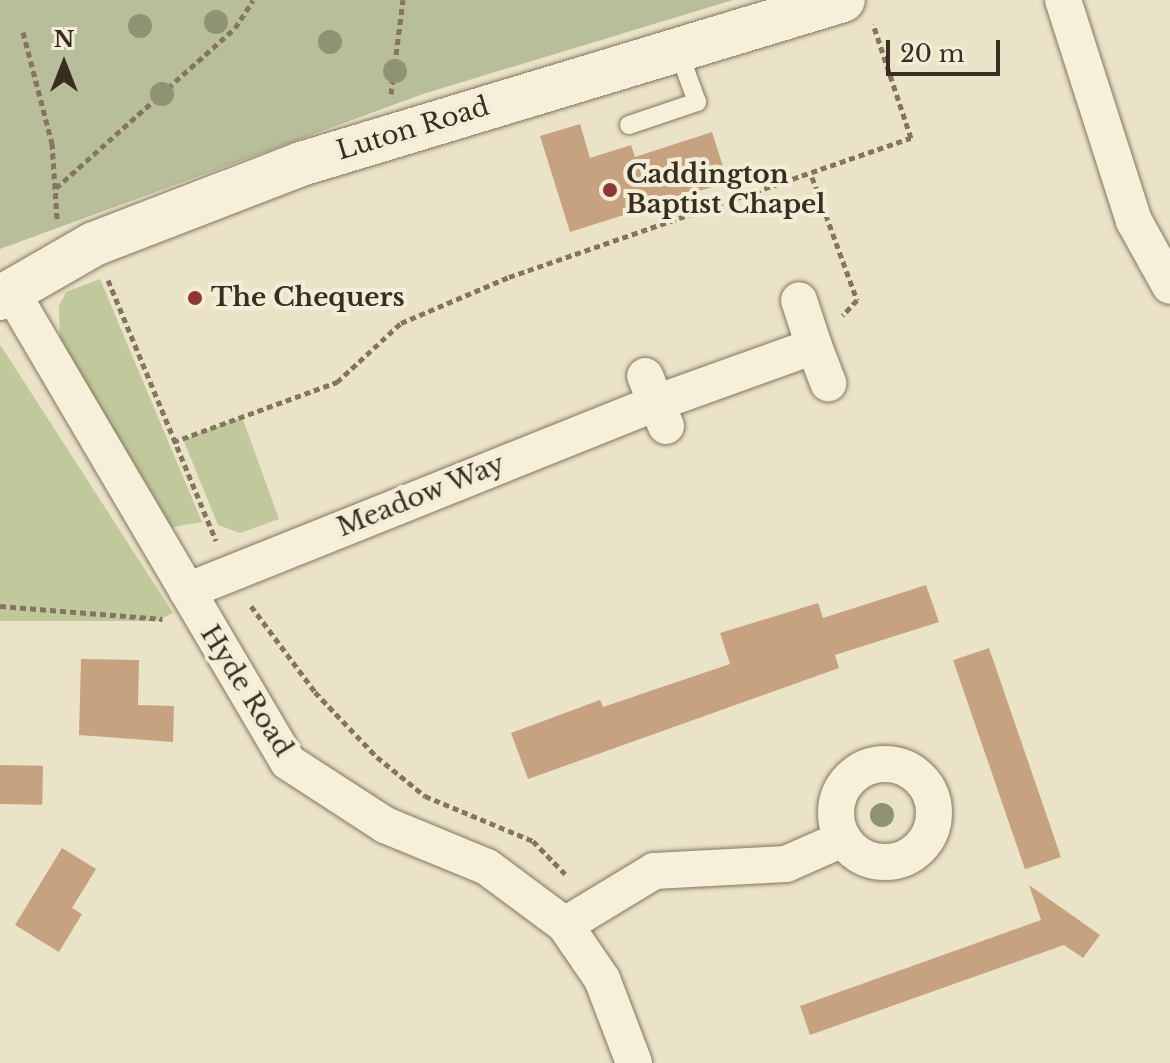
<!DOCTYPE html>
<style>
body{margin:0}
#map{position:relative;width:1170px;height:1063px;overflow:hidden;background:#ebe3c8;font-family:"Libre Baskerville",serif}
div>[style]{position:absolute}
.green>*{inset:0;background:#c0c89c}
.cemetery>*{inset:0;background:#b8be9a}
.building>*{inset:0;background:#c6a281;transform-origin:0 0}
.path>*{height:5px;margin-top:-2.5px;transform-origin:0;background:repeating-linear-gradient(90deg,#85755e 0 6px,transparent 0 10px)}
.roads{filter:drop-shadow(0 0 2px #85755e) drop-shadow(0 0 2px #85755e)}
.lane>*{height:18px;margin:-9px;padding:0 9px;transform-origin:9px;border-radius:9px;background:#f6f0da}
.street>*{height:36px;margin:-18px;padding:0 18px;transform-origin:18px;border-radius:18px;background:#f6f0da}
.street>.ring{margin:-18px;padding:0;box-sizing:content-box;background:none;border:36px solid #f6f0da;border-radius:50%}
.secondary>*{height:44px;margin:-22px;padding:0 22px;transform-origin:22px;border-radius:22px;background:#f6f0da}
.trees>*{width:24px;height:24px;margin:-12px;border-radius:50%;background:#909371}
.dots>*{width:22px;height:22px;translate:-50% -50%;box-sizing:border-box;border:4px solid #f3edd7;border-radius:50%}
span{translate:-50% -50%;white-space:nowrap;text-align:center;line-height:1.15;-webkit-text-stroke:8px #f3edd7;paint-order:stroke}
.street-label{font-size:26px;color:#372d21}
.poi-label{font-size:26px;color:#372d21;font-weight:700}
.left{translate:0 -50%;text-align:left}
.north{position:absolute;left:24px;top:24px;width:80px;height:80px;-webkit-text-stroke:6px #f3edd7;paint-order:stroke;rotate:0deg;font-size:22px;font-weight:700;line-height:32px;text-align:center;color:#372d21}
.north::after{content:'';display:block;margin:auto;width:28px;height:36px;background:#372d21;clip-path:polygon(50% 0,100% 100%,50% 72%,0 100%)}
.scale{position:absolute;left:886px;top:40px;width:114px;height:36px;box-sizing:border-box;border:4px solid #372d21;border-top:0;padding-left:10px;font-size:24px;line-height:28px;white-space:nowrap;color:#372d21;-webkit-text-stroke:6px #f3edd7;paint-order:stroke}
</style>
<div id="map">
<div class="green">
<div style="clip-path:polygon(100px 279px,202px 522px,172px 527px,60px 340px,59px 306px,66px 292px)"></div>
<div style="clip-path:polygon(0 346px,1px 346px,173px 613px,157px 621px,0 621px)"></div>
<div style="clip-path:polygon(242px 417px,279px 519px,240px 533px,218px 525px,183px 439px)"></div>
</div>
<div class="cemetery">
<div style="clip-path:polygon(0 0,733px 0,423px 94px,0 249px)"></div>
</div>
<div class="building">
<div style="clip-path:polygon(580px 124px,590px 158px,631px 145px,635px 157px,712px 132px,728px 182px,570px 232px,540px 136px)"></div>
<div style="clip-path:polygon(926px 585px,939px 622px,835px 655px,839px 668px,528px 779px,511px 733px,600px 700px,603px 707px,730px 664px,720px 633px,818px 603px,823px 618px)"></div>
<div style="left:989px;top:648px;width:221px;height:38px;rotate:71deg"></div>
<div style="clip-path:polygon(81px 659px,139px 660px,138px 705px,174px 706px,173px 742px,79px 735px)"></div>
<div style="left:0;top:765px;width:43px;height:39px;rotate:1deg"></div>
<div style="clip-path:polygon(62px 848px,96px 869px,72px 908px,82px 914px,59px 952px,15px 925px)"></div>
<div style="clip-path:polygon(1029px 885px,1100px 935px,1083px 958px,1064px 945px,810px 1035px,800px 1006px,1041px 920px)"></div>
</div>
<div class="path">
<div style="left:23px;top:32px;width:115px;rotate:75.4deg"></div>
<div style="left:52px;top:143px;width:76px;rotate:86.2deg"></div>
<div style="left:391px;top:94px;width:95px;rotate:-82.7deg"></div>
<div style="left:812px;top:177px;width:131px;rotate:69.9deg"></div>
<div style="left:857px;top:300px;width:21px;rotate:133deg"></div>
<div style="left:56px;top:188px;width:240px;rotate:-41.8deg"></div>
<div style="left:235px;top:28px;width:33px;rotate:-57deg"></div>
<div style="left:108px;top:280px;width:282px;rotate:67.5deg"></div>
<div style="left:173px;top:442px;width:175px;rotate:-20.1deg"></div>
<div style="left:337px;top:382px;width:87px;rotate:-42.7deg"></div>
<div style="left:401px;top:323px;width:117px;rotate:-23.1deg"></div>
<div style="left:509px;top:277px;width:425px;rotate:-19.1deg"></div>
<div style="left:911px;top:138px;width:120px;rotate:-108.4deg"></div>
<div style="left:0;top:606px;width:163px;rotate:4.6deg"></div>
<div style="left:251px;top:606px;width:107px;rotate:53.3deg"></div>
<div style="left:315px;top:692px;width:90px;rotate:46.4deg"></div>
<div style="left:377px;top:757px;width:62px;rotate:39.1deg"></div>
<div style="left:425px;top:796px;width:117px;rotate:22.6deg"></div>
<div style="left:533px;top:841px;width:50px;rotate:45.8deg"></div>
</div>
<div class="roads">
<div class="lane">
<div style="left:629px;top:125px;width:72px;rotate:-18.7deg"></div>
<div style="left:697px;top:102px;width:55px;rotate:-110.1deg"></div>
</div>
<div class="street">
<div style="left:1063px;top:0;width:232px;rotate:72.2deg"></div>
<div style="left:1134px;top:221px;width:74px;rotate:61deg"></div>
<div style="left:11px;top:291px;width:546px;rotate:59.54deg"></div>
<div style="left:288px;top:762px;width:116px;rotate:33deg"></div>
<div style="left:385px;top:825px;width:110px;rotate:22.4deg"></div>
<div style="left:487px;top:867px;width:97px;rotate:36.6deg"></div>
<div style="left:565px;top:925px;width:65px;rotate:55.6deg"></div>
<div style="left:602px;top:979px;width:90px;rotate:69.1deg"></div>
<div style="left:814px;top:346px;width:40px;rotate:69deg"></div>
<div style="left:666px;top:426px;width:25px;rotate:-113deg"></div>
<div style="left:656px;top:403px;width:168px;rotate:-19.8deg"></div>
<div style="left:814px;top:346px;width:48px;rotate:-108.1deg"></div>
<div style="left:187px;top:591px;width:505px;rotate:-21.84deg"></div>
<div style="left:656px;top:403px;width:29px;rotate:-112deg"></div>
<div class="ring" style="left:836px;top:764px;width:62px;height:62px"></div>
<div style="left:565px;top:925px;width:104px;rotate:-31.2deg"></div>
<div style="left:654px;top:871px;width:132px;rotate:-3deg"></div>
<div style="left:786px;top:864px;width:62px;rotate:-23.7deg"></div>
</div>
<div class="secondary">
<div style="left:0;top:298px;width:108px;rotate:-29.9deg"></div>
<div style="left:94px;top:244px;width:222px;rotate:-21.1deg"></div>
<div style="left:301px;top:164px;width:566px;rotate:-16.83deg"></div>
</div>
</div>
<div class="trees">
<div style="left:216px;top:22px"></div>
<div style="left:140px;top:26px"></div>
<div style="left:330px;top:42px"></div>
<div style="left:395px;top:71px"></div>
<div style="left:162px;top:94px"></div>
<div style="left:882px;top:815px"></div>
</div>
<div class="dots">
<div style="left:610px;top:190px;background:#8f3833"></div>
<div style="left:195px;top:298px;background:#8f3833"></div>
</div>
<div class="street-label">
<span style="left:413px;top:129px;rotate:-17deg">Luton Road</span>
<span style="left:421px;top:496px;rotate:-22deg">Meadow Way</span>
<span style="left:246px;top:691px;rotate:58deg">Hyde Road</span>
</div>
<div class="poi-label">
<span class="left" style="left:626px;top:190px">Caddington<br>Baptist Chapel</span>
<span class="left" style="left:211px;top:298px">The Chequers</span>
</div>
<div class="north">N</div>
<div class="scale">20 m</div>
</div>
